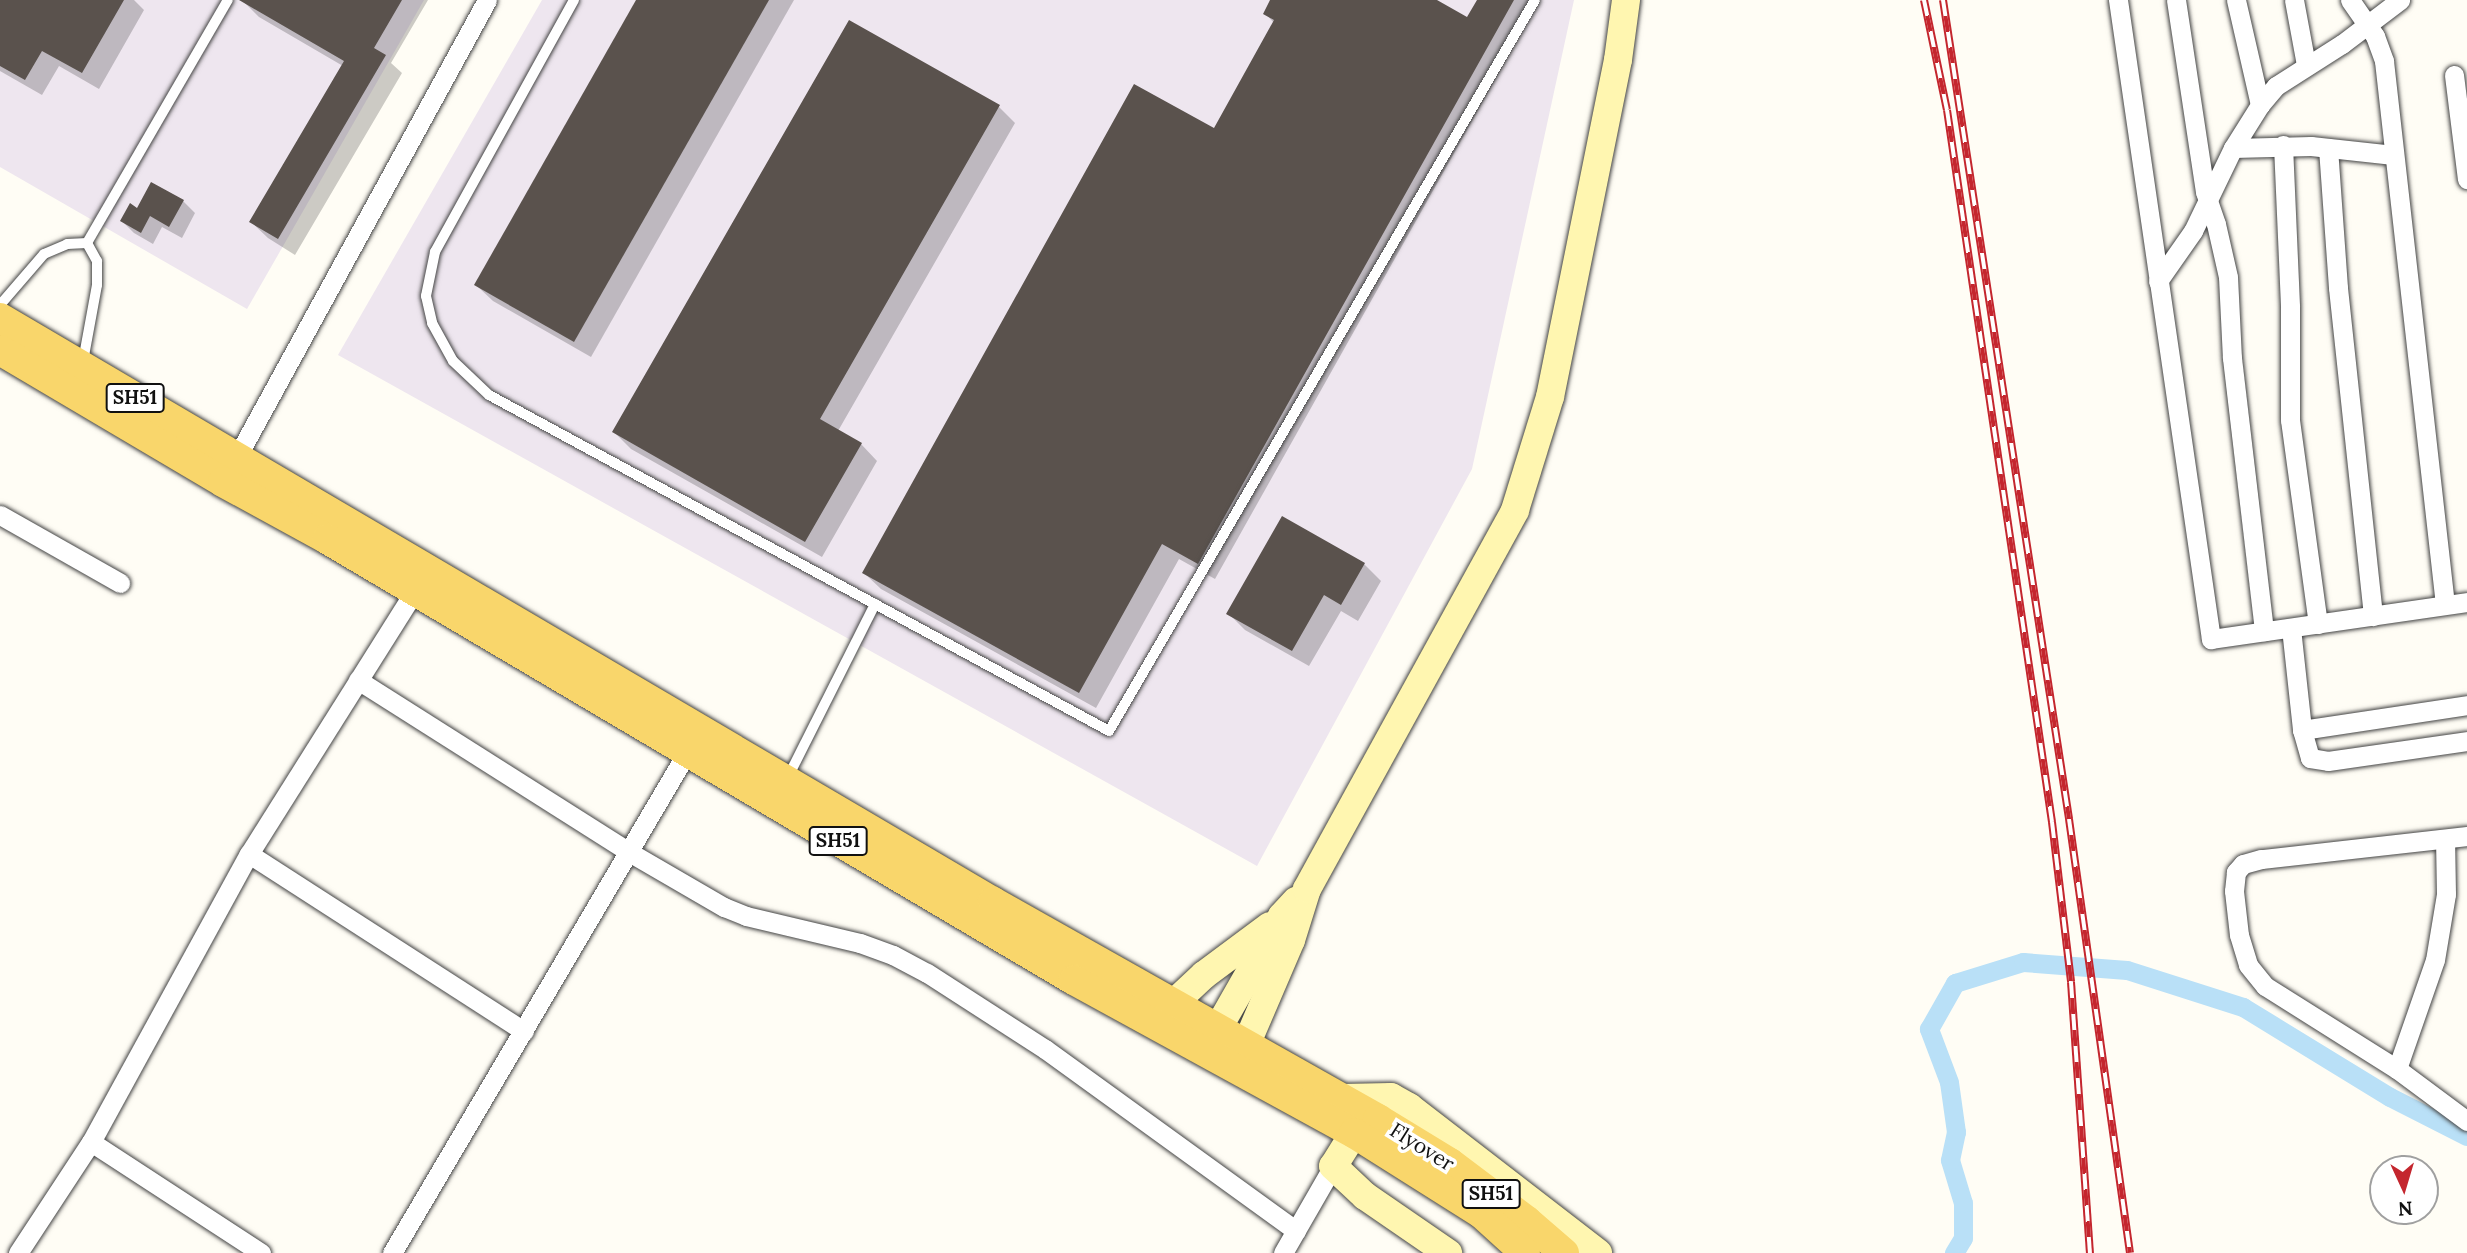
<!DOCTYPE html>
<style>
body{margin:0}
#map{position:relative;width:2467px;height:1253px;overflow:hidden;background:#fffdf5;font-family:Lora,serif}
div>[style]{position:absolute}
.industrial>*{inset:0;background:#eee6ef}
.shadow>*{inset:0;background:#0003}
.canal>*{height:19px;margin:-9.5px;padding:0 9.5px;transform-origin:9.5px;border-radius:9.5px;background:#b9e0f7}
.building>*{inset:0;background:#5a524d}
.roads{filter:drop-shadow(0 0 2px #444) drop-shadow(0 0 2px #444)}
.lane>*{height:10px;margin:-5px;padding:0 5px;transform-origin:5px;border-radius:5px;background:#fff}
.street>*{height:19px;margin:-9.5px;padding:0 9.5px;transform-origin:9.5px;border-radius:9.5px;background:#fff}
.secondary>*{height:28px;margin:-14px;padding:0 14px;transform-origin:14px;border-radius:14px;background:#fff6b0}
.primary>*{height:30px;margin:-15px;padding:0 15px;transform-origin:15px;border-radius:15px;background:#f9d66b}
.rail>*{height:8px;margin-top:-4px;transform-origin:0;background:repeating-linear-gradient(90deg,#fff 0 16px,#c4262e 0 32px);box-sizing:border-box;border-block:2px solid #c4262e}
span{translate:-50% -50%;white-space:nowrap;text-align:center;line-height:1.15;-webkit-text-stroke:7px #fff;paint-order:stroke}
.shield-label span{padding:2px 5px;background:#fff;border:2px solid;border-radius:5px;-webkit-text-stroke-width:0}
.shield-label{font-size:19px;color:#111;font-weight:700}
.street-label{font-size:21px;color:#111}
.north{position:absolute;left:2369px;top:1155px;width:70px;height:70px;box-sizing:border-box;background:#fff;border:2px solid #a0a0a0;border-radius:50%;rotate:176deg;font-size:19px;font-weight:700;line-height:28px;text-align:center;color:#111}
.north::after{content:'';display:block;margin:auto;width:24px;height:32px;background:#c4262e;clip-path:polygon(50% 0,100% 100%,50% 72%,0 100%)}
</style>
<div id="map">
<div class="industrial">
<div style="clip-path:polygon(0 0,424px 0,247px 309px,0 167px)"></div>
<div style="clip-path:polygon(542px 0,1574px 0,1472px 469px,1257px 866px,338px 355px)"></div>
</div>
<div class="shadow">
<div style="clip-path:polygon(0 0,134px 0,144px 10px,99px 89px,59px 66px,42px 95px,0 71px)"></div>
<div style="clip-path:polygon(242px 0,428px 0,391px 63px,402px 73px,295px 255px,268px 238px,251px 222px,343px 66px,259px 17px)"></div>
<div style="clip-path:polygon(638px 0,794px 0,591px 357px,493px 301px,476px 285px)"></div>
<div style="clip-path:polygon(1272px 0,1433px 0,1468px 19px,1479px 0,1540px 0,1215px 579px,1179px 559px,1096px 708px,881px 589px,864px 573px,1214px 130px,1274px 23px,1265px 13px)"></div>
<div style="clip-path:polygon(999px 107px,1015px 123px,838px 431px,861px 444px,877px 461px,822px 557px,631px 449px,614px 432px)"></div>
<div style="clip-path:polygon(183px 201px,195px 213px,182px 238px,162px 227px,153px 244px,134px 233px,122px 221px,138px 210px)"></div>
<div style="clip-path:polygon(1364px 564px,1381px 581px,1358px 621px,1341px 611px,1309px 666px,1245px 630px,1228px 613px)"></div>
</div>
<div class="canal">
<div style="left:1954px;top:1253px;width:17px;rotate:-59deg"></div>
<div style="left:1963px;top:1238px;width:35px;rotate:-90deg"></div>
<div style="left:1963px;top:1203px;width:45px;rotate:-106.8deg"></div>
<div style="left:1950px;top:1160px;width:29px;rotate:-78deg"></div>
<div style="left:1956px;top:1132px;width:50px;rotate:-98deg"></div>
<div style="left:1949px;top:1082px;width:57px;rotate:-110.7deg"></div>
<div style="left:1929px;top:1029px;width:53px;rotate:-60.5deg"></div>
<div style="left:1955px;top:983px;width:71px;rotate:-17.2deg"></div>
<div style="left:2023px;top:962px;width:104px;rotate:4.4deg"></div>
<div style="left:2127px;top:970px;width:122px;rotate:17.7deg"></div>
<div style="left:2243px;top:1007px;width:172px;rotate:31.5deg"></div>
<div style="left:2390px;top:1097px;width:86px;rotate:26.9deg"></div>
</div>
<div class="building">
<div style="clip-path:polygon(0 0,124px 0,82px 73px,42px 51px,25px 80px,0 66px)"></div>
<div style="clip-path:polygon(239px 0,402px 0,374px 48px,386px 55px,278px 239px,249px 222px,344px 61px)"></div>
<div style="clip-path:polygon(636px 0,769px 0,574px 342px,474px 285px)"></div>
<div style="clip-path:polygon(1270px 0,1437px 0,1467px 17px,1477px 0,1514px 0,1198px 564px,1162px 544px,1079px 693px,862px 573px,1134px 84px,1214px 128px,1274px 20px,1263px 14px)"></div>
<div style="clip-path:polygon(849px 20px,1000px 105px,820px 419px,862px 443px,805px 542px,612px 432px)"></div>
<div style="clip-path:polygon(151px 182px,184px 200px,169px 227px,150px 216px,141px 233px,120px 221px,130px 203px,137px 208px)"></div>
<div style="clip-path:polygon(1282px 516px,1365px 563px,1341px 605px,1324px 595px,1292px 651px,1226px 614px)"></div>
</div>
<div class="roads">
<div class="lane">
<div style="left:574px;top:0;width:288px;rotate:118.9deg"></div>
<div style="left:435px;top:252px;width:45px;rotate:101.6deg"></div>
<div style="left:426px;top:296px;width:28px;rotate:77deg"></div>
<div style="left:432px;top:323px;width:43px;rotate:61.1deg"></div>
<div style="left:453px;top:361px;width:50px;rotate:43.4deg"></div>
<div style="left:489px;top:395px;width:705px;rotate:28.45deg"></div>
<div style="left:1109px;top:731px;width:846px;rotate:-59.77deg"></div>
<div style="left:87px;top:243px;width:281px;rotate:-59.9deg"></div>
<div style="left:0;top:305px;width:67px;rotate:-49.2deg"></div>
<div style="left:44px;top:254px;width:25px;rotate:-23deg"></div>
<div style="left:67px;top:244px;width:20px;rotate:-3deg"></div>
<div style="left:87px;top:243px;width:21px;rotate:61deg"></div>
<div style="left:97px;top:261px;width:24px;rotate:90deg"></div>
<div style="left:97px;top:285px;width:77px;rotate:100.4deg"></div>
<div style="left:787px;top:779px;width:196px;rotate:-63.3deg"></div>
</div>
<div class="street">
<div style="left:2118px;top:0;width:646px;rotate:81.72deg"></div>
<div style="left:2211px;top:639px;width:259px;rotate:-8.2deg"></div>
<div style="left:2176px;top:0;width:194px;rotate:81.4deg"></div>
<div style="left:2205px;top:192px;width:34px;rotate:71deg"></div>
<div style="left:2216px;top:224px;width:54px;rotate:77.2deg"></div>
<div style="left:2228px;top:277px;width:81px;rotate:87.2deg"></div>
<div style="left:2232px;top:358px;width:275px;rotate:83.3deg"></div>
<div style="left:2236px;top:0;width:108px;rotate:77.1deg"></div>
<div style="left:2294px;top:0;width:66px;rotate:79.5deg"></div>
<div style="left:2350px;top:0;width:44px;rotate:55.2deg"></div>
<div style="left:2375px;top:36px;width:27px;rotate:70deg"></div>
<div style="left:2384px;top:61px;width:547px;rotate:83.6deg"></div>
<div style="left:2454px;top:75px;width:105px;rotate:82.9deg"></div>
<div style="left:2283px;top:145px;width:162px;rotate:87.5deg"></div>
<div style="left:2290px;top:307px;width:113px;rotate:90deg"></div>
<div style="left:2290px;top:420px;width:206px;rotate:82.2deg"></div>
<div style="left:2233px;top:148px;width:78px;rotate:-1.5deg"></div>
<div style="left:2311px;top:146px;width:83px;rotate:6.2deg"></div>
<div style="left:2328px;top:148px;width:140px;rotate:85.9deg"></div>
<div style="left:2338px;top:288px;width:330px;rotate:83.9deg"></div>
<div style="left:2158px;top:281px;width:61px;rotate:-55deg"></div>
<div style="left:2193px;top:231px;width:92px;rotate:-64.3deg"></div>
<div style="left:2233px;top:148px;width:51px;rotate:-57.9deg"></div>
<div style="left:2260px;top:105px;width:25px;rotate:-50deg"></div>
<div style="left:2276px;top:86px;width:78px;rotate:-32.5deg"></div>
<div style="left:2342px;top:44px;width:73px;rotate:-37.2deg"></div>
<div style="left:232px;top:466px;width:531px;rotate:-61.31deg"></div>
<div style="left:0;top:515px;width:138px;rotate:29.5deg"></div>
<div style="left:2291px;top:628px;width:103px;rotate:83.8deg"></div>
<div style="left:2302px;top:730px;width:29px;rotate:74deg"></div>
<div style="left:2310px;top:758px;width:18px;rotate:9deg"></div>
<div style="left:2328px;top:761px;width:140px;rotate:-8.2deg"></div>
<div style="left:358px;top:680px;width:321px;rotate:32.4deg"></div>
<div style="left:629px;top:852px;width:110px;rotate:30.1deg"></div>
<div style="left:724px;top:907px;width:24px;rotate:22deg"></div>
<div style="left:746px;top:916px;width:117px;rotate:13.3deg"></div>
<div style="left:860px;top:943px;width:35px;rotate:20deg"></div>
<div style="left:893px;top:955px;width:38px;rotate:28deg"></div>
<div style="left:927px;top:973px;width:140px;rotate:32.8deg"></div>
<div style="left:1045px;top:1049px;width:310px;rotate:35.9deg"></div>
<div style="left:2302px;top:730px;width:167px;rotate:-8.6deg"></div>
<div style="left:2467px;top:836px;width:207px;rotate:173.6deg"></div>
<div style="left:2261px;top:859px;width:19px;rotate:164deg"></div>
<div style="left:2243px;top:864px;width:11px;rotate:131deg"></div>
<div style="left:2236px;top:872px;width:19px;rotate:96deg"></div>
<div style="left:2234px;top:891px;width:44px;rotate:83.5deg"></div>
<div style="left:2239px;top:935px;width:31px;rotate:73deg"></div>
<div style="left:2248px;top:965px;width:27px;rotate:51deg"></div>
<div style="left:2265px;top:986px;width:156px;rotate:32.2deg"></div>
<div style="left:2397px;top:1069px;width:87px;rotate:36.6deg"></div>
<div style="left:249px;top:854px;width:327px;rotate:32.8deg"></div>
<div style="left:2397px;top:1069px;width:115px;rotate:-70.8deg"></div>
<div style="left:2435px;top:960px;width:67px;rotate:-80.5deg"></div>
<div style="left:2446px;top:894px;width:55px;rotate:-91deg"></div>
<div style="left:91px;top:1142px;width:203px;rotate:33.1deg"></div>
<div style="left:18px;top:1253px;width:133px;rotate:-56.7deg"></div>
<div style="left:91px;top:1142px;width:328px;rotate:-61.3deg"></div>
<div style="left:249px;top:854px;width:310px;rotate:-57.8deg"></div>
<div style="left:392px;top:1253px;width:591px;rotate:-59.49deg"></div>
<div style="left:1283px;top:1253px;width:100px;rotate:-60.1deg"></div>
</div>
<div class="secondary">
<div style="left:1174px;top:1003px;width:41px;rotate:-43deg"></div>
<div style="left:1204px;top:975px;width:82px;rotate:-36.6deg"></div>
<div style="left:1217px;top:1030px;width:131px;rotate:-60.3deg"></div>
<div style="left:1282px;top:916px;width:21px;rotate:-47deg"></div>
<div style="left:1246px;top:1045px;width:114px;rotate:-66.8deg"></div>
<div style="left:1291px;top:940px;width:53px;rotate:-72.6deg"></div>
<div style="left:1307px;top:889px;width:432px;rotate:-61.2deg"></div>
<div style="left:1515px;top:510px;width:118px;rotate:-72.8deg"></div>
<div style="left:1550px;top:397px;width:344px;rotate:-78.6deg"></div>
<div style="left:1618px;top:60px;width:61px;rotate:-82.4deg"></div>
<div style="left:1342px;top:1098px;width:49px;rotate:-1.2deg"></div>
<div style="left:1391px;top:1097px;width:21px;rotate:29deg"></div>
<div style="left:1409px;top:1107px;width:239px;rotate:37.7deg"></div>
<div style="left:1354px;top:1133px;width:39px;rotate:122deg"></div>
<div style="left:1333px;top:1166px;width:44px;rotate:43.2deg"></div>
<div style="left:1365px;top:1196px;width:101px;rotate:34.5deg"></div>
</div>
<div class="primary">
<div style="left:0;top:318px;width:1152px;rotate:30.46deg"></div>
<div style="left:993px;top:902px;width:442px;rotate:29.4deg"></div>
<div style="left:1378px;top:1119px;width:84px;rotate:31.4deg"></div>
<div style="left:1450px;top:1163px;width:96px;rotate:37deg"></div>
<div style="left:1527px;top:1221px;width:49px;rotate:40.9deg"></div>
<div style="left:0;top:350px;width:259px;rotate:30.6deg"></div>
<div style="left:223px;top:482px;width:119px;rotate:28.7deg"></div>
<div style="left:327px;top:539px;width:867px;rotate:30.56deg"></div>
<div style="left:1074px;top:980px;width:319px;rotate:28.7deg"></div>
<div style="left:1354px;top:1133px;width:151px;rotate:32.3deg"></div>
<div style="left:1482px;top:1214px;width:58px;rotate:42.2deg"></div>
</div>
</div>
<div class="rail">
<div style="left:1924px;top:0;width:112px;rotate:78.2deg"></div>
<div style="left:1947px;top:110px;width:720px;rotate:81.61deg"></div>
<div style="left:2052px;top:822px;width:161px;rotate:83.2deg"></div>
<div style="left:2071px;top:982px;width:272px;rotate:86deg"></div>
<div style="left:1943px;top:0;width:829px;rotate:81.25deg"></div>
<div style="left:2069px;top:819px;width:438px;rotate:82deg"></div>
</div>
<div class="shield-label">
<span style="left:135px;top:398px">SH51</span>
<span style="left:838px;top:841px">SH51</span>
<span style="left:1491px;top:1194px">SH51</span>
</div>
<div class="street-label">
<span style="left:1422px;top:1147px;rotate:32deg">Flyover</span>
</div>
<div class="north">N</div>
</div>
